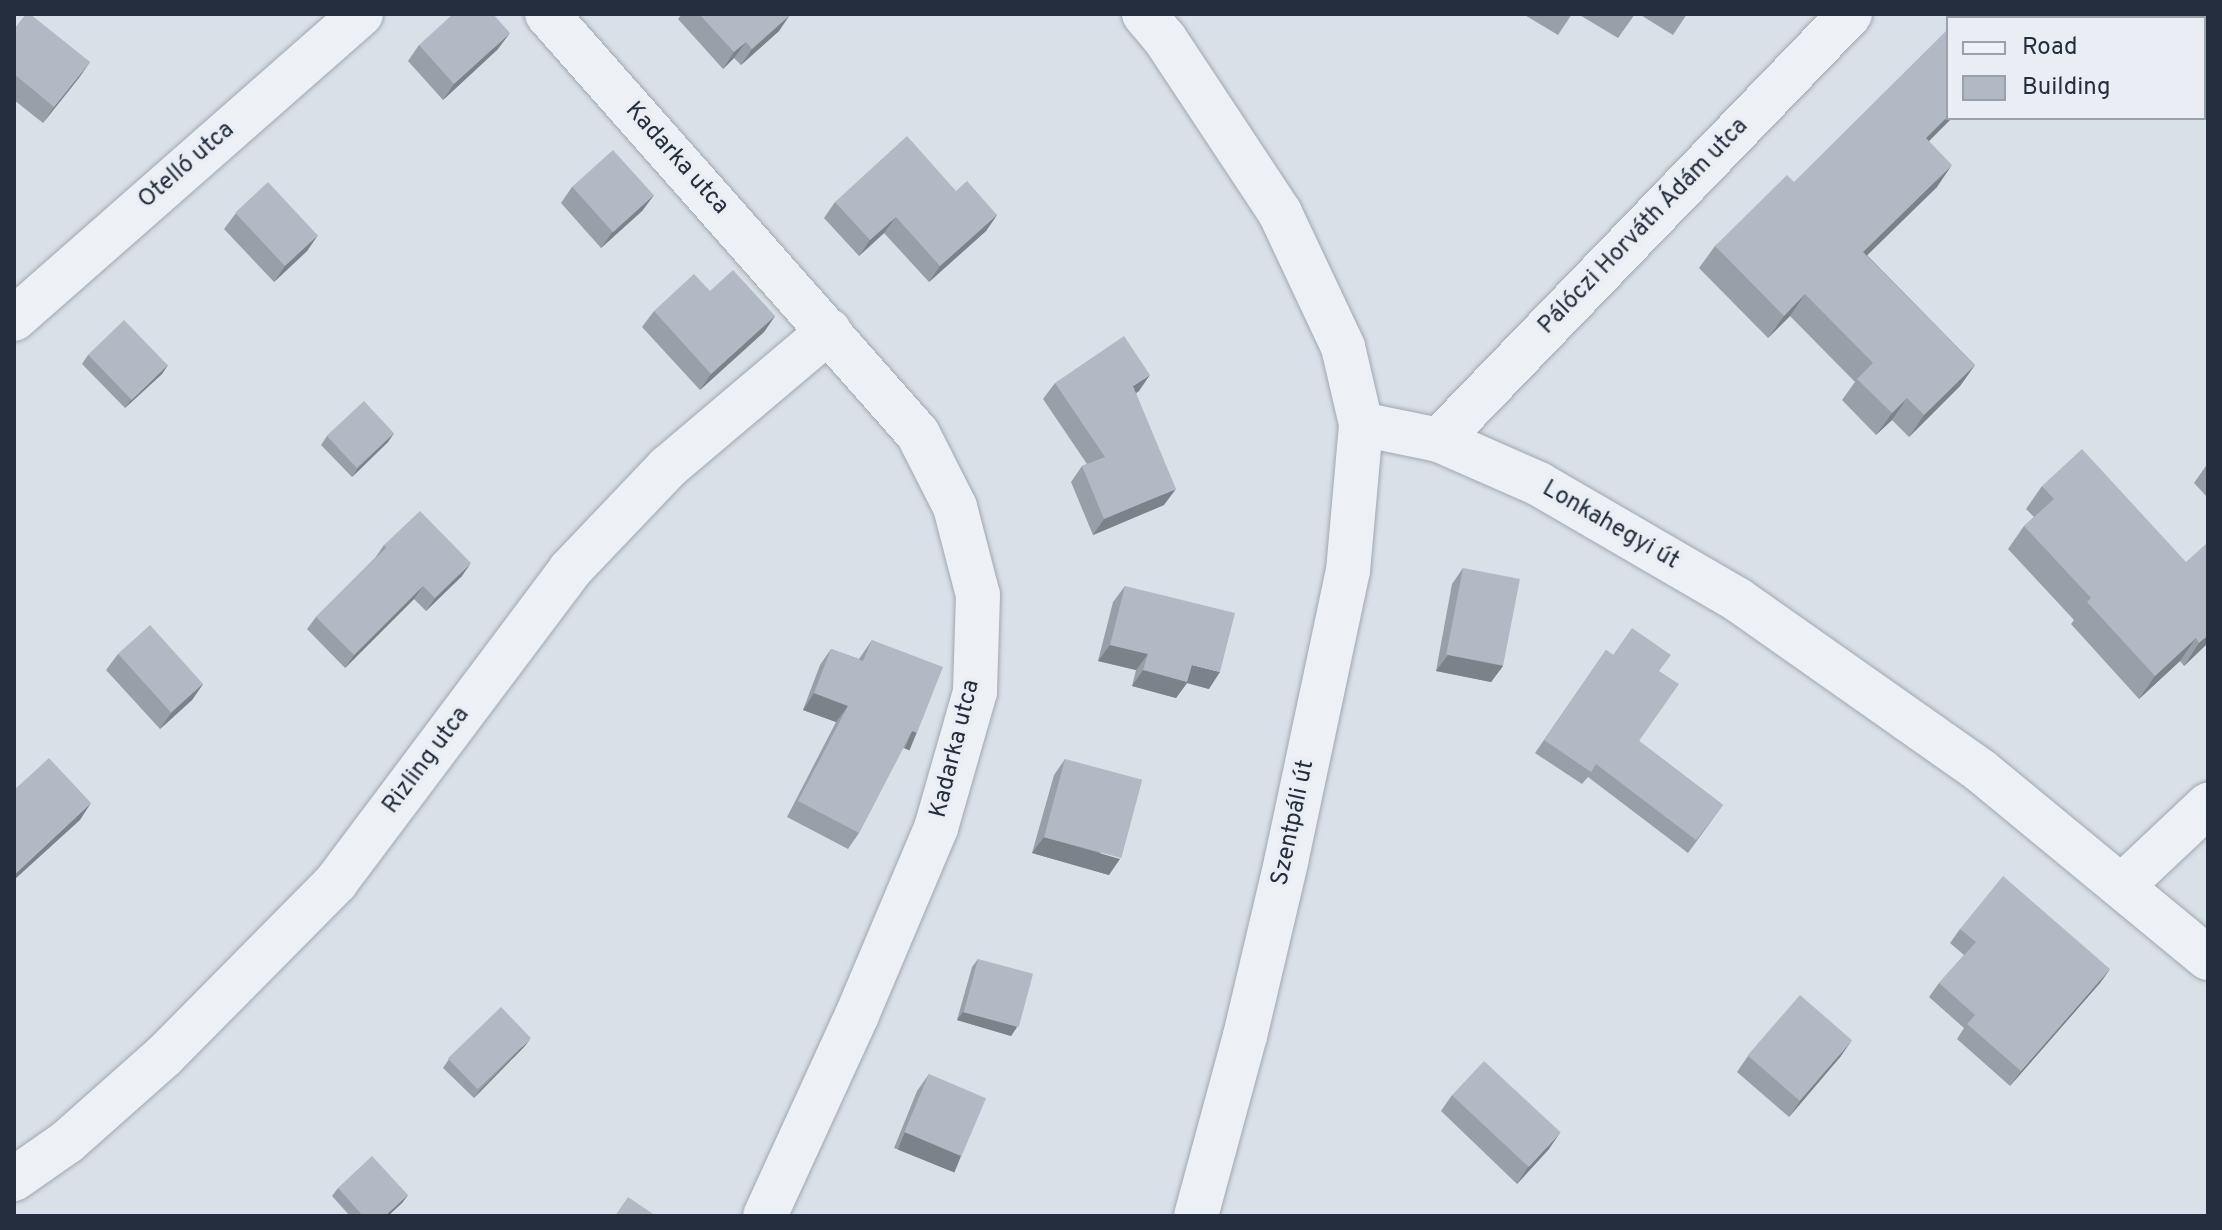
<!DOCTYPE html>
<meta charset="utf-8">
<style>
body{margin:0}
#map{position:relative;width:2222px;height:1230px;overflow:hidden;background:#dae0e7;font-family:Overpass,sans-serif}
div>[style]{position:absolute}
.roads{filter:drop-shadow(0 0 2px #a0a7b1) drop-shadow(0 0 2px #a0a7b1)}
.minor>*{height:44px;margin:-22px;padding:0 22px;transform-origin:22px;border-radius:22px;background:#edf0f5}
.wall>*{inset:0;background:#989fa9}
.shaded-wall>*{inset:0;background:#7c8289;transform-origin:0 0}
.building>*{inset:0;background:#b1b9c4;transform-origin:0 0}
span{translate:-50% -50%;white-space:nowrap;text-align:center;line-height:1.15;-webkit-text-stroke:7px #eaeef4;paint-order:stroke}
.street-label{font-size:24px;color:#242e3e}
.frame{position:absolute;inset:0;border:16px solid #242e3e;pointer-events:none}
.legend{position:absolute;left:1946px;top:16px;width:260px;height:104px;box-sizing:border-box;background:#eaeef4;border:2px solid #9ba1ab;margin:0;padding:10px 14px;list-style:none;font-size:24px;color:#242e3e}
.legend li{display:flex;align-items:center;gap:16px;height:40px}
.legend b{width:40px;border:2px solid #9ba1ab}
</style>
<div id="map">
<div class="roads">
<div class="minor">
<div style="left:547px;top:14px;width:560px;rotate:48.54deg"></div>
<div style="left:918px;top:434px;width:82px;rotate:63.1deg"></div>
<div style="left:955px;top:507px;width:91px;rotate:75.4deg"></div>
<div style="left:978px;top:595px;width:97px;rotate:91.8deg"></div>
<div style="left:975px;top:692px;width:141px;rotate:106deg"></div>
<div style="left:936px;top:828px;width:203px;rotate:112.9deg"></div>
<div style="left:857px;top:1015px;width:221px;rotate:114.6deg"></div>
<div style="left:1144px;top:14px;width:33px;rotate:50deg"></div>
<div style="left:1165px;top:39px;width:209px;rotate:56.5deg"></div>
<div style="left:1280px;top:213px;width:148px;rotate:64.8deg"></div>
<div style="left:1343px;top:347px;width:79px;rotate:76.8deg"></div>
<div style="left:1361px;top:424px;width:80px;rotate:11.6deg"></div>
<div style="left:1439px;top:440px;width:109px;rotate:23.7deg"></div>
<div style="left:1539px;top:484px;width:230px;rotate:30.2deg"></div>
<div style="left:1738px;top:600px;width:297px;rotate:35.1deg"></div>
<div style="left:1981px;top:771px;width:294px;rotate:39.5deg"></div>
<div style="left:14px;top:319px;width:462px;rotate:-41.3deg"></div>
<div style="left:1439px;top:440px;width:592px;rotate:-46.03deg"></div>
<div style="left:2123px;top:885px;width:117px;rotate:-43.3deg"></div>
<div style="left:14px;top:1179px;width:65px;rotate:-34.9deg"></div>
<div style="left:67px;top:1142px;width:130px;rotate:-41.6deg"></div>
<div style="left:164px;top:1056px;width:245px;rotate:-45.3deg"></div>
<div style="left:336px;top:882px;width:390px;rotate:-53.1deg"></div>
<div style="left:570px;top:570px;width:142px;rotate:-46.4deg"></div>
<div style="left:668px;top:467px;width:211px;rotate:-40.2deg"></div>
<div style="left:1196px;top:1216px;width:187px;rotate:-74.8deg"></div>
<div style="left:1245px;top:1036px;width:179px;rotate:-76.7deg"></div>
<div style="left:1286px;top:862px;width:298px;rotate:-78deg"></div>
<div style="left:1348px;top:571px;width:148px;rotate:-84.9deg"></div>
</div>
</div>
<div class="wall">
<div style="clip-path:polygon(682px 14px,789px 14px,779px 31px,741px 65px,734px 58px,723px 69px,678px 19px)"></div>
<div style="clip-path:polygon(1523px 14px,1572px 14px,1558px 35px)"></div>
<div style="clip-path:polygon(1578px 14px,1635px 14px,1618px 38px)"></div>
<div style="clip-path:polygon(1639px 14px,1687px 14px,1673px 35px)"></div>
<div style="clip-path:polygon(14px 29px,90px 62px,43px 123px,14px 100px)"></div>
<div style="clip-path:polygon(419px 45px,498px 49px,443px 100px,408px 61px)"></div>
<div style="clip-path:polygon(1948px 118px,1952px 118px,1929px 141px,1937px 187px,1867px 255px,1975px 365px,1960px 386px,1909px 437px,1892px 420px,1876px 435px,1842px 400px,1855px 382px,1790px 316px,1768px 338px,1699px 268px,1715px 246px,1794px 182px)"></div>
<div style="clip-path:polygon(572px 187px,654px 195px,642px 211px,601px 248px,561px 203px)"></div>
<div style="clip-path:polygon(956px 191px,997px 215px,986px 231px,929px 282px,884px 233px,859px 256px,824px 218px,835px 202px)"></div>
<div style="clip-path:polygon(236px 213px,318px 235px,307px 251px,274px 282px,224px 229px)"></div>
<div style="clip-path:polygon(710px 291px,775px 316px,764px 332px,700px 390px,642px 327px,654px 311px)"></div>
<div style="clip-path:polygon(88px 355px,168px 365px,162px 374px,125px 408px,82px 364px)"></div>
<div style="clip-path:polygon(1055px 383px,1139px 391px,1136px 393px,1164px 505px,1093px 535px,1071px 482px,1082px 466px,1087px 464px,1043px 399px)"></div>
<div style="clip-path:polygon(394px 433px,388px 442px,352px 477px,321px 445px,327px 436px)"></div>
<div style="clip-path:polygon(2208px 463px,2208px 498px,2194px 483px)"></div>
<div style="clip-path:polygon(2042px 486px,2208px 643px,2184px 666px,2180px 661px,2139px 699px,2071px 624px,2074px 620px,2008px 549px,2024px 526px,2034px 517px,2026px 509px)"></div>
<div style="clip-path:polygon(384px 545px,462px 576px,426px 611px,414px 599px,345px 668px,307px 629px,316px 617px,375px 558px)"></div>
<div style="clip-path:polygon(1463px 568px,1503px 666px,1491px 682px,1436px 671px,1452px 584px)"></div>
<div style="clip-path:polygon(1125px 586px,1209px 689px,1187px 683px,1176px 698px,1132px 686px,1136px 670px,1098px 661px,1113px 602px)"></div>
<div style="clip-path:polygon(872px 640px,917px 733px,906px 749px,903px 748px,859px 833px,848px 849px,787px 817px,836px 722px,803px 710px,820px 665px,831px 649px,859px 659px)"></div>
<div style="clip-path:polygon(1606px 650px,1613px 655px,1659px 671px,1639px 741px,1723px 805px,1688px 853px,1588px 777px,1582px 784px,1535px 753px)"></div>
<div style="clip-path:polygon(118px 654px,203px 684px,192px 700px,160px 729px,106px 670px)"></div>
<div style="clip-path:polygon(1065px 759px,1109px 875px,1032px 853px,1054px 775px)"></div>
<div style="clip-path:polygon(1960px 929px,2110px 969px,2100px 983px,2010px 1086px,1957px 1039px,1964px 1028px,1929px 997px,1939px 983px,1964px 955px,1950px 943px)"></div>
<div style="clip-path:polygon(978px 959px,1017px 1027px,1011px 1036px,957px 1020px,972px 967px)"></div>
<div style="clip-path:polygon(525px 1046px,474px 1098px,443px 1068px,449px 1059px)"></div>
<div style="clip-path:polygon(1748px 1056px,1841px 1056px,1789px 1117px,1737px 1072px)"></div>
<div style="clip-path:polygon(929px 1074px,951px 1171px,894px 1148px,917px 1091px)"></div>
<div style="clip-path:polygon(1452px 1095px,1549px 1149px,1517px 1184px,1441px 1111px)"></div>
<div style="clip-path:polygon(338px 1188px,408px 1195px,402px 1203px,388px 1216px,350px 1216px,332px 1196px)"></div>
</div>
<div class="shaded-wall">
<div style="clip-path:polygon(2144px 14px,2151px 14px,2147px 18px,2140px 18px)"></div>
<div style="clip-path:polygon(790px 15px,779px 31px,741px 65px,752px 49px)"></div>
<div style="clip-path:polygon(510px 33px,498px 49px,443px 100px,454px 84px)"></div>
<div style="clip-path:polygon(746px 42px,734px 58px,723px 69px,734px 52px)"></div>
<div style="clip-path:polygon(90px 62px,79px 78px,43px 123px,54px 107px)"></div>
<div style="clip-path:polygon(1948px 116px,1948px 118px,1952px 118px,1910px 160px,1926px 138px)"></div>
<div style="clip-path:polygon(1952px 165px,1937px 187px,1848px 274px,1863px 252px)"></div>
<div style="clip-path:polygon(654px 195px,642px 211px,601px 248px,613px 231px)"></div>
<div style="clip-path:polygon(997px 215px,986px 231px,929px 282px,940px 266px)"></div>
<div style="clip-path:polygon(896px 217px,884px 233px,859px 256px,870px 240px)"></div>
<div style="clip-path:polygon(318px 235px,307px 251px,274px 282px,285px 266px)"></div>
<div style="clip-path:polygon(1805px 294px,1790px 316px,1768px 338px,1784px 316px)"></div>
<div style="clip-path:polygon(775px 316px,764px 332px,700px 390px,711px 374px)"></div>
<div style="clip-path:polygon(168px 365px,162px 374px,125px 408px,131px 400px)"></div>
<div style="clip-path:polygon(1975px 365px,1960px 386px,1909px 437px,1924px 415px)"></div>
<div style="clip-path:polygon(1150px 375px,1139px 391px,1121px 403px,1133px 386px)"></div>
<div style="clip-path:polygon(1907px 398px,1892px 420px,1876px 435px,1892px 413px)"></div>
<div style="clip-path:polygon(394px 433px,388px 442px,352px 477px,358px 468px)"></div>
<div style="clip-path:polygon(1176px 489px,1164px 505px,1093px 535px,1104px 519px)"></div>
<div style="clip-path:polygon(471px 563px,462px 576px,426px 611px,435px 598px)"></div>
<div style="clip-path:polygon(423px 586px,414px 599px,345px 668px,354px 655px)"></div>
<div style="clip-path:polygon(2208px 635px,2208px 643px,2184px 666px,2199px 643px)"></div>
<div style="clip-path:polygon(2196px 638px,2180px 661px,2139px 699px,2155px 676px)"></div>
<div style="clip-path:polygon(1110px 645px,1148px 654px,1136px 670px,1098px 661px)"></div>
<div style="clip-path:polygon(1448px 655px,1503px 666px,1491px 682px,1436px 671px)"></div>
<div style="clip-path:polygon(1192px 665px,1220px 672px,1209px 689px,1187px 683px,1176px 698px,1132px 686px,1143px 670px)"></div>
<div style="clip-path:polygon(203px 684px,192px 700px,160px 729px,171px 713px)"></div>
<div style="clip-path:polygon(814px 693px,848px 706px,836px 722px,803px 710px)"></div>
<div style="left:912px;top:731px;width:5px;height:19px;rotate:22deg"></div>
<div style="clip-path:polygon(91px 803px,80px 820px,14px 880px,14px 875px)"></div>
<div style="clip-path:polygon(1044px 837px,1120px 859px,1109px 875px,1032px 853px)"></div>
<div style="clip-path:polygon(2110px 969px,2100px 983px,2010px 1086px,2021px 1071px)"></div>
<div style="clip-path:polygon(963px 1012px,1017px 1027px,1011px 1036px,957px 1020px)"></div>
<div style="clip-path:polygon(531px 1038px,525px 1046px,474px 1098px,480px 1090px)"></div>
<div style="clip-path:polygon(1852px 1040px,1841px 1056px,1789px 1117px,1800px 1101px)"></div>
<div style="left:905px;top:1132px;width:61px;height:19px;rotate:22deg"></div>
<div style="clip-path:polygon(1560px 1133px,1549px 1149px,1517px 1184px,1528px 1167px)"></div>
<div style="clip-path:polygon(408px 1195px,402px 1203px,388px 1216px,385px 1216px)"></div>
</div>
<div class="building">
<div style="clip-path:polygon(26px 14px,30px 14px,90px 62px,54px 107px,14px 74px,14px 29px)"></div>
<div style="clip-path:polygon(453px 14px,493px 14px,510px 33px,454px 84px,419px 45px)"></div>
<div style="clip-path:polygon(699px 14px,789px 14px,790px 15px,752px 49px,746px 42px,734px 52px)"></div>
<div style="left:1964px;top:14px;width:180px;height:6px"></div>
<div style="clip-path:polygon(1948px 29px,1948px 116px,1926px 138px,1952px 165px,1863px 252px,1975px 365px,1924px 415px,1907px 398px,1892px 413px,1857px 379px,1873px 363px,1805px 294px,1784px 316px,1715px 246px,1787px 175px,1794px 182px)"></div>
<div style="clip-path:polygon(907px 136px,956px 191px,967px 181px,997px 215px,940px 266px,896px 217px,870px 240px,835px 202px)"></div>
<div style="left:613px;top:150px;width:61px;height:55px;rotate:48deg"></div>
<div style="left:268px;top:182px;width:73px;height:45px;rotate:47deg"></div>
<div style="clip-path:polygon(733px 270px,775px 316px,711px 374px,654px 311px,694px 274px,710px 291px)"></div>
<div style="left:124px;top:320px;width:63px;height:50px;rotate:46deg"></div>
<div style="clip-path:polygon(1124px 336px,1150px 375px,1133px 386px,1176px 489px,1104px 519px,1082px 466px,1105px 457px,1055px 383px)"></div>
<div style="left:364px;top:401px;width:44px;height:51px;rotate:47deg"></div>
<div style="clip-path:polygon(2082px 449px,2186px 562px,2208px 542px,2208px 635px,2199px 643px,2196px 638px,2155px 676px,2087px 602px,2091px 598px,2024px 526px,2054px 499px,2042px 486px)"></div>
<div style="clip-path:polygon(420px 511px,471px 563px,435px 598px,423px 586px,354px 655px,316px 617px,386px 548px,384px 545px)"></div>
<div style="left:1463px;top:568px;width:58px;height:88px;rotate:11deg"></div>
<div style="clip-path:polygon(1125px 586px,1235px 613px,1220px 672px,1192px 665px,1187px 682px,1143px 670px,1148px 654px,1110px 645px)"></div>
<div style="left:150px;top:625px;width:79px;height:43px;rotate:48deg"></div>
<div style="clip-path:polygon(1632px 628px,1671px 655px,1659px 671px,1679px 684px,1639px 741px,1723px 805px,1696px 840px,1596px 764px,1591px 772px,1544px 740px,1606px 650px,1613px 655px)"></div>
<div style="clip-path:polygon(872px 640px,943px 667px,917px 733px,912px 731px,859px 833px,798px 801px,848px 706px,814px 693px,831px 649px,863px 661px)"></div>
<div style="clip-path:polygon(49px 758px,91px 803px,14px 875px,14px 790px)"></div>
<div style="left:1065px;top:759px;width:80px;height:81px;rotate:15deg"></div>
<div style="clip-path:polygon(2003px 876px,2110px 969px,2021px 1071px,1967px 1024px,1975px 1015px,1939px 983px,1976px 942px,1960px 929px)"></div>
<div style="left:978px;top:959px;width:57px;height:55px;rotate:15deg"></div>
<div style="left:1800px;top:995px;width:69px;height:80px;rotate:41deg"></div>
<div style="left:501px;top:1007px;width:43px;height:74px;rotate:46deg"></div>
<div style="left:1484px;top:1061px;width:105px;height:47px;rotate:43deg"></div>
<div style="left:929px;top:1074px;width:62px;height:63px;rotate:23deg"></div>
<div style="clip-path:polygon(372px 1156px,408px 1195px,385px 1216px,363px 1216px,338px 1188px)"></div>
<div style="clip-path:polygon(628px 1197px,656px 1216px,615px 1216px)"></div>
</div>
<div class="street-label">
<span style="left:676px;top:159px;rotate:48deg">Kadarka utca</span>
<span style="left:187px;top:166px;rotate:-41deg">Otelló utca</span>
<span style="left:1644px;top:227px;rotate:-46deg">Pálóczi Horváth Ádám utca</span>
<span style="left:1610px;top:526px;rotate:30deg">Lonkahegyi út</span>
<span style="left:956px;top:749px;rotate:-76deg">Kadarka utca</span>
<span style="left:427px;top:761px;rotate:-53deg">Rizling utca</span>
<span style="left:1294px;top:823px;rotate:-78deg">Szentpáli út</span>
</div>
<div class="frame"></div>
<ul class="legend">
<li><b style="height:10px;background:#edf0f5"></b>Road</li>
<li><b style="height:22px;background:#b1b9c4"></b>Building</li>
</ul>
</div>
